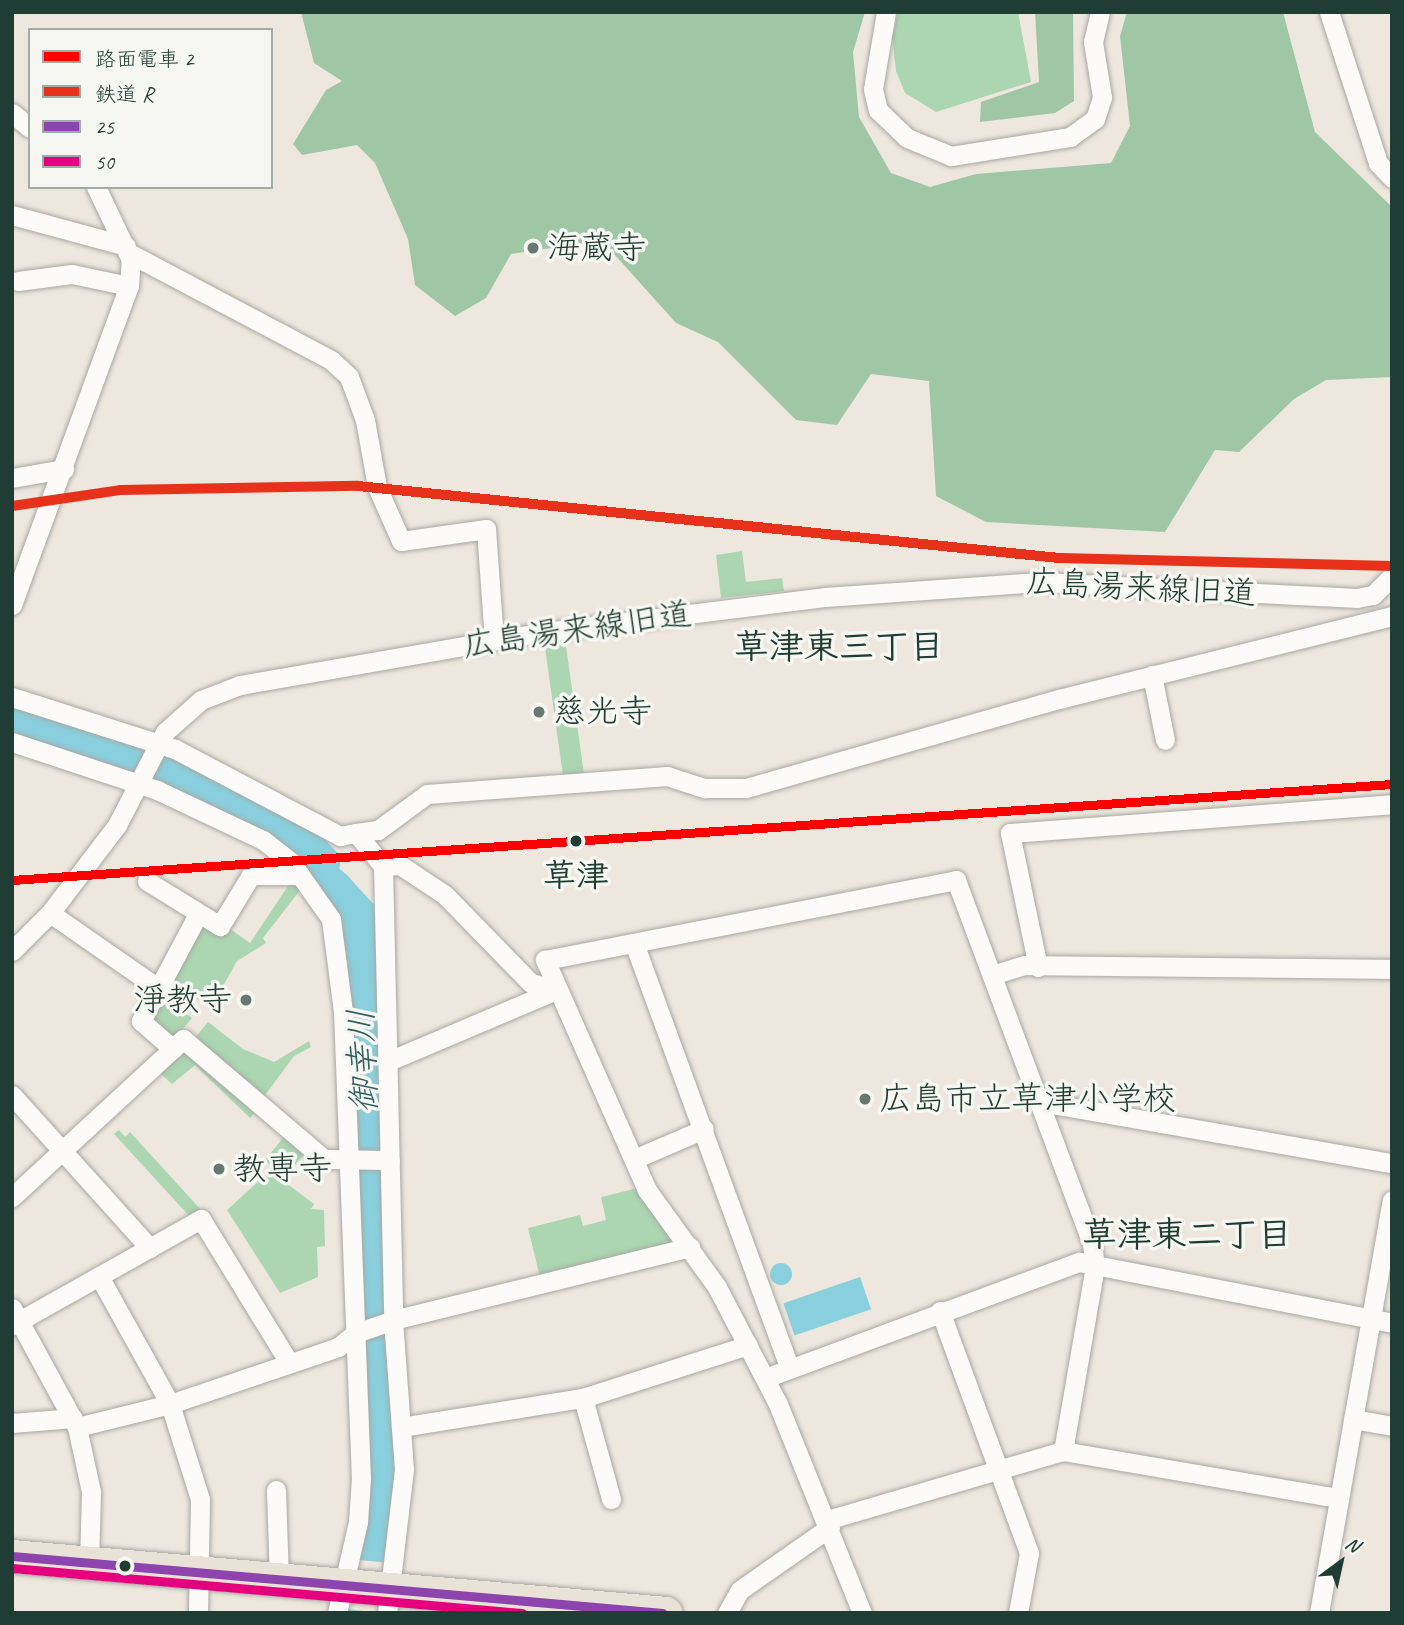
<!DOCTYPE html>
<meta charset="utf-8">
<style>
body{margin:0}
#map{position:relative;width:1404px;height:1625px;overflow:hidden;background:#eee7de;font-family:Caveat,"Klee One",sans-serif}
div>[style]{position:absolute}
.green>*{inset:0;background:#abd6b1;transform-origin:0 0}
.forest>*{inset:0;background:#9fc7a6}
.water>*{inset:0;background:#8acfdd;transform-origin:0 0}
.round{border-radius:50%}
.pier>*{inset:0;background:#eee7de}
.river>*{height:38px;margin:-19px;padding:0 19px;transform-origin:19px;border-radius:19px;background:#8acfdd}
.roads{filter:drop-shadow(0 0 2px #a8a8a2) drop-shadow(0 0 2px #a8a8a2)}
.minor>*{height:19px;margin:-9.5px;padding:0 9.5px;transform-origin:9.5px;border-radius:9.5px;background:#fcfbfa}
.trunk>*{height:33px;margin:-16.5px;padding:0 16.5px;transform-origin:16.5px;border-radius:16.5px;background:#e9e2d6}
.bus-1>*{height:9px;margin:-4.5px;padding:0 4.5px;transform-origin:4.5px;border-radius:4.5px;background:#8e44ad}
.bus-2>*{height:9px;margin:-4.5px;padding:0 4.5px;transform-origin:4.5px;border-radius:4.5px;background:#e5007d}
.rail-1>*{height:10px;margin:-5px;padding:0 5px;transform-origin:5px;border-radius:5px;background:#e7311b}
.tram-1>*{height:9px;margin:-4.5px;padding:0 4.5px;transform-origin:4.5px;border-radius:4.5px;background:#f00}
.dots>*{width:19px;height:19px;translate:-50% -50%;box-sizing:border-box;border:4px solid #f6f6f2;border-radius:50%}
span{translate:-50% -50%;white-space:nowrap;text-align:center;line-height:1.15;-webkit-text-stroke:7px #f6f6f2;paint-order:stroke}
.poi-label{font-size:33px;color:#1f3d34}
.left{translate:0 -50%;text-align:left}
.right{translate:-100% -50%;text-align:right}
.street-label{font-size:33px;color:#1f3d34}
.stop-label{font-size:33px;color:#1f3d34;font-weight:700}
.neighbourhood-label{font-size:35px;color:#1f3d34;font-weight:700}
.water-label{font-size:35px;color:#2f5f5e;font-style:italic}
.frame{position:absolute;inset:0;border:14px solid #1f3d34;pointer-events:none}
.legend{position:absolute;left:28px;top:28px;width:245px;height:161px;box-sizing:border-box;background:#f6f6f2;border:2px solid #a0aca6;margin:0;padding:9px 12px;list-style:none;font-size:21px;color:#1f3d34}
.legend li{display:flex;align-items:center;gap:14px;height:35px}
.legend b{width:35px;border:2px solid #a0aca6}
.north{position:absolute;left:1306px;top:1527px;width:70px;height:70px;-webkit-text-stroke:5px #f6f6f2;paint-order:stroke;rotate:33deg;font-size:19px;font-weight:700;line-height:28px;text-align:center;color:#1f3d34}
.north::after{content:'';display:block;margin:auto;width:24px;height:32px;background:#1f3d34;clip-path:polygon(50% 0,100% 100%,50% 72%,0 100%)}
</style>
<div id="map">
<div class="green">
<div style="clip-path:polygon(898px 12px,1018px 12px,1031px 82px,936px 112px,905px 93px,896px 71px,892px 36px)"></div>
<div style="clip-path:polygon(742px 551px,746px 582px,782px 578px,784px 591px,721px 598px,716px 555px)"></div>
<div style="left:565px;top:639px;width:142px;height:21px;rotate:82deg"></div>
<div style="clip-path:polygon(290px 883px,301px 889px,263px 938px,266px 943px,237px 961px,212px 1006px,165px 984px,199px 922px,226px 926px,250px 943px)"></div>
<div style="clip-path:polygon(159px 996px,192px 1018px,172px 1042px,146px 1020px)"></div>
<div style="clip-path:polygon(208px 1022px,243px 1049px,274px 1062px,309px 1041px,311px 1047px,294px 1056px,263px 1098px,193px 1040px)"></div>
<div style="clip-path:polygon(186px 1045px,260px 1107px,250px 1118px,195px 1065px,172px 1084px,160px 1073px,127px 1100px)"></div>
<div style="clip-path:polygon(119px 1130px,125px 1137px,130px 1132px,203px 1212px,191px 1218px,114px 1134px)"></div>
<div style="clip-path:polygon(288px 1132px,308px 1150px,282px 1180px,314px 1204px,311px 1209px,324px 1210px,325px 1246px,317px 1247px,318px 1277px,280px 1293px,227px 1210px,273px 1168px,265px 1160px)"></div>
<div style="clip-path:polygon(638px 1188px,674px 1245px,540px 1277px,528px 1228px,580px 1215px,583px 1226px,606px 1220px,601px 1197px)"></div>
</div>
<div class="forest">
<div style="clip-path:polygon(301px 12px,865px 12px,853px 52px,859px 117px,891px 173px,930px 187px,976px 174px,1111px 163px,1130px 126px,1120px 36px,1127px 12px,1283px 12px,1315px 132px,1392px 207px,1392px 377px,1326px 380px,1294px 399px,1239px 452px,1215px 450px,1165px 532px,986px 522px,936px 496px,929px 381px,871px 374px,837px 425px,796px 420px,718px 342px,676px 323px,615px 255px,584px 243px,511px 254px,486px 298px,455px 316px,415px 285px,408px 239px,375px 163px,357px 145px,302px 155px,293px 144px,326px 90px,342px 81px,314px 63px)"></div>
<div style="clip-path:polygon(1035px 12px,1073px 12px,1074px 101px,1055px 113px,980px 122px,981px 102px,1039px 82px)"></div>
</div>
<div class="water">
<div style="clip-path:polygon(286px 826px,347px 875px,377px 908px,396px 1440px,396px 1522px,380px 1613px,347px 1613px,359px 1560px,348px 964px,336px 914px)"></div>
<div class="round" style="left:770px;top:1263px;width:22px;height:22px"></div>
<div style="left:860px;top:1277px;width:34px;height:81px;rotate:71deg"></div>
</div>
<div class="pier">
<div style="clip-path:polygon(359px 1560px,391px 1563px,380px 1613px,347px 1609px)"></div>
</div>
<div class="river">
<div style="left:12px;top:723px;width:116px;rotate:16.1deg"></div>
<div style="left:123px;top:755px;width:117px;rotate:22.2deg"></div>
<div style="left:231px;top:799px;width:61px;rotate:26.1deg"></div>
<div style="left:286px;top:826px;width:51px;rotate:46.6deg"></div>
</div>
<div class="roads">
<div class="minor">
<div style="left:886px;top:12px;width:78px;rotate:99.6deg"></div>
<div style="left:873px;top:89px;width:22px;rotate:77deg"></div>
<div style="left:878px;top:110px;width:40px;rotate:44deg"></div>
<div style="left:907px;top:138px;width:48px;rotate:22.2deg"></div>
<div style="left:951px;top:156px;width:121px;rotate:-9.1deg"></div>
<div style="left:1070px;top:137px;width:31px;rotate:-36deg"></div>
<div style="left:1095px;top:119px;width:23px;rotate:-72deg"></div>
<div style="left:1102px;top:97px;width:56px;rotate:-99.3deg"></div>
<div style="left:1093px;top:42px;width:31px;rotate:-77deg"></div>
<div style="left:1329px;top:12px;width:159px;rotate:72deg"></div>
<div style="left:1378px;top:163px;width:21px;rotate:47deg"></div>
<div style="left:12px;top:113px;width:23px;rotate:40deg"></div>
<div style="left:12px;top:215px;width:118px;rotate:15.2deg"></div>
<div style="left:129px;top:253px;width:229px;rotate:27.9deg"></div>
<div style="left:331px;top:360px;width:25px;rotate:43deg"></div>
<div style="left:349px;top:377px;width:46px;rotate:69.6deg"></div>
<div style="left:365px;top:420px;width:68px;rotate:79.8deg"></div>
<div style="left:377px;top:487px;width:59px;rotate:66deg"></div>
<div style="left:401px;top:541px;width:86px;rotate:-8deg"></div>
<div style="left:486px;top:529px;width:111px;rotate:85.9deg"></div>
<div style="left:18px;top:281px;width:54px;rotate:-7.4deg"></div>
<div style="left:72px;top:274px;width:58px;rotate:11.9deg"></div>
<div style="left:12px;top:478px;width:53px;rotate:-9.8deg"></div>
<div style="left:12px;top:605px;width:340px;rotate:-69.9deg"></div>
<div style="left:129px;top:286px;width:26px;rotate:-86deg"></div>
<div style="left:131px;top:260px;width:81px;rotate:-115.6deg"></div>
<div style="left:1152px;top:675px;width:66px;rotate:78.7deg"></div>
<div style="left:12px;top:697px;width:171px;rotate:17.7deg"></div>
<div style="left:175px;top:749px;width:187px;rotate:27.8deg"></div>
<div style="left:340px;top:836px;width:16px;rotate:-11deg"></div>
<div style="left:356px;top:833px;width:43px;rotate:50.7deg"></div>
<div style="left:383px;top:866px;width:454px;rotate:88.7deg"></div>
<div style="left:393px;top:1320px;width:149px;rotate:85.8deg"></div>
<div style="left:404px;top:1469px;width:145px;rotate:96.7deg"></div>
<div style="left:12px;top:742px;width:153px;rotate:18.3deg"></div>
<div style="left:157px;top:790px;width:117px;rotate:25.3deg"></div>
<div style="left:263px;top:840px;width:34px;rotate:38deg"></div>
<div style="left:290px;top:861px;width:71px;rotate:54.7deg"></div>
<div style="left:331px;top:919px;width:93px;rotate:82.6deg"></div>
<div style="left:343px;top:1011px;width:467px;rotate:87.8deg"></div>
<div style="left:361px;top:1478px;width:44px;rotate:93.9deg"></div>
<div style="left:358px;top:1522px;width:93px;rotate:103deg"></div>
<div style="left:356px;top:833px;width:22px;rotate:-8deg"></div>
<div style="left:378px;top:830px;width:61px;rotate:-36.3deg"></div>
<div style="left:427px;top:794px;width:241px;rotate:-4.3deg"></div>
<div style="left:667px;top:776px;width:40px;rotate:18deg"></div>
<div style="left:705px;top:788px;width:41px"></div>
<div style="left:746px;top:788px;width:325px;rotate:-15.9deg"></div>
<div style="left:1059px;top:699px;width:343px;rotate:-14deg"></div>
<div style="left:383px;top:866px;width:17px;rotate:-3deg"></div>
<div style="left:400px;top:865px;width:54px;rotate:33.7deg"></div>
<div style="left:445px;top:895px;width:123px;rotate:45.7deg"></div>
<div style="left:531px;top:983px;width:26px;rotate:16deg"></div>
<div style="left:556px;top:990px;width:181px;rotate:157deg"></div>
<div style="left:147px;top:881px;width:86px;rotate:31.7deg"></div>
<div style="left:220px;top:926px;width:60px;rotate:-58.7deg"></div>
<div style="left:251px;top:875px;width:49px"></div>
<div style="left:50px;top:913px;width:131px;rotate:34.8deg"></div>
<div style="left:634px;top:943px;width:451px;rotate:69.9deg"></div>
<div style="left:12px;top:951px;width:54px;rotate:-45deg"></div>
<div style="left:50px;top:913px;width:111px;rotate:-52.7deg"></div>
<div style="left:117px;top:825px;width:105px;rotate:-62.7deg"></div>
<div style="left:165px;top:732px;width:48px;rotate:-41.6deg"></div>
<div style="left:201px;top:700px;width:42px;rotate:-21deg"></div>
<div style="left:240px;top:685px;width:309px;rotate:-9.9deg"></div>
<div style="left:544px;top:632px;width:283px;rotate:-7.1deg"></div>
<div style="left:825px;top:597px;width:218px;rotate:-4deg"></div>
<div style="left:1042px;top:582px;width:315px;rotate:2.9deg"></div>
<div style="left:1357px;top:598px;width:16px;rotate:-11deg"></div>
<div style="left:1373px;top:595px;width:27px;rotate:-45deg"></div>
<div style="left:1038px;top:967px;width:137px;rotate:-101.8deg"></div>
<div style="left:1010px;top:833px;width:383px;rotate:-4.3deg"></div>
<div style="left:995px;top:974px;width:31px;rotate:-17deg"></div>
<div style="left:1025px;top:965px;width:367px;rotate:0.6deg"></div>
<div style="left:173px;top:1049px;width:43px;rotate:-138.8deg"></div>
<div style="left:141px;top:1021px;width:119px;rotate:-61.9deg"></div>
<div style="left:12px;top:1095px;width:206px;rotate:48deg"></div>
<div style="left:1041px;top:1102px;width:356px;rotate:9.9deg"></div>
<div style="left:634px;top:1159px;width:76px;rotate:-23.2deg"></div>
<div style="left:12px;top:1197px;width:233px;rotate:-42.7deg"></div>
<div style="left:183px;top:1039px;width:185px;rotate:40.4deg"></div>
<div style="left:324px;top:1159px;width:66px;rotate:0.9deg"></div>
<div style="left:100px;top:1278px;width:144px;rotate:60.9deg"></div>
<div style="left:170px;top:1404px;width:100px;rotate:72.5deg"></div>
<div style="left:200px;top:1499px;width:114px;rotate:91deg"></div>
<div style="left:12px;top:1308px;width:136px;rotate:61.4deg"></div>
<div style="left:77px;top:1427px;width:66px;rotate:77.8deg"></div>
<div style="left:91px;top:1492px;width:71px;rotate:91.6deg"></div>
<div style="left:940px;top:1311px;width:258px;rotate:69.8deg"></div>
<div style="left:1029px;top:1553px;width:61px;rotate:100.4deg"></div>
<div style="left:12px;top:1325px;width:217px;rotate:-29.3deg"></div>
<div style="left:201px;top:1219px;width:167px;rotate:58.5deg"></div>
<div style="left:765px;top:1378px;width:335px;rotate:-20.3deg"></div>
<div style="left:1079px;top:1262px;width:319px;rotate:11deg"></div>
<div style="left:583px;top:1398px;width:105px;rotate:74.5deg"></div>
<div style="left:1353px;top:1419px;width:40px;rotate:10deg"></div>
<div style="left:12px;top:1423px;width:61px;rotate:-4.7deg"></div>
<div style="left:77px;top:1427px;width:96px;rotate:-13.9deg"></div>
<div style="left:170px;top:1404px;width:177px;rotate:-18.7deg"></div>
<div style="left:338px;top:1347px;width:23px;rotate:-38deg"></div>
<div style="left:356px;top:1333px;width:39px;rotate:-19deg"></div>
<div style="left:393px;top:1320px;width:306px;rotate:-13.8deg"></div>
<div style="left:401px;top:1427px;width:184px;rotate:-9.1deg"></div>
<div style="left:583px;top:1398px;width:173px;rotate:-17.8deg"></div>
<div style="left:276px;top:1490px;width:89px;rotate:88.1deg"></div>
<div style="left:827px;top:1520px;width:246px;rotate:-16.3deg"></div>
<div style="left:1063px;top:1451px;width:279px;rotate:9.7deg"></div>
<div style="left:727px;top:1613px;width:26px;rotate:-61deg"></div>
<div style="left:740px;top:1590px;width:110px;rotate:-35deg"></div>
<div style="left:862px;top:1613px;width:227px;rotate:-111.9deg"></div>
<div style="left:777px;top:1402px;width:130px;rotate:-117.6deg"></div>
<div style="left:717px;top:1287px;width:120px;rotate:-125.8deg"></div>
<div style="left:647px;top:1190px;width:252px;rotate:-113.9deg"></div>
<div style="left:545px;top:960px;width:419px;rotate:-11deg"></div>
<div style="left:956px;top:880px;width:389px;rotate:69.5deg"></div>
<div style="left:1092px;top:1244px;width:22px;rotate:82deg"></div>
<div style="left:1095px;top:1266px;width:188px;rotate:99.8deg"></div>
<div style="left:1319px;top:1613px;width:419px;rotate:-80deg"></div>
</div>
<div class="trunk">
<div style="left:12px;top:1556px;width:656px;rotate:4.98deg"></div>
</div>
</div>
<div class="bus-1">
<div style="left:12px;top:1556px;width:653px;rotate:5deg"></div>
</div>
<div class="bus-2">
<div style="left:12px;top:1568px;width:512px;rotate:5.04deg"></div>
</div>
<div class="rail-1">
<div style="left:12px;top:506px;width:109px;rotate:-8.4deg"></div>
<div style="left:120px;top:490px;width:238px;rotate:-1deg"></div>
<div style="left:358px;top:486px;width:706px;rotate:5.86deg"></div>
<div style="left:1060px;top:558px;width:332px;rotate:1.4deg"></div>
</div>
<div class="tram-1">
<div style="left:12px;top:880px;width:1383px;rotate:-3.98deg"></div>
</div>
<div class="dots">
<div style="left:533px;top:248px;background:#677870"></div>
<div style="left:539px;top:712px;background:#677870"></div>
<div style="left:576px;top:841px;background:#1f3d34"></div>
<div style="left:246px;top:1000px;background:#677870"></div>
<div style="left:865px;top:1099px;background:#677870"></div>
<div style="left:219px;top:1169px;background:#677870"></div>
<div style="left:125px;top:1566px;background:#1f3d34"></div>
</div>
<div class="poi-label">
<span class="left" style="left:547px;top:248px">海蔵寺</span>
<span class="left" style="left:553px;top:712px">慈光寺</span>
<span class="right" style="left:232px;top:1000px">淨教寺</span>
<span class="left" style="left:879px;top:1099px">広島市立草津小学校</span>
<span class="left" style="left:233px;top:1169px">教専寺</span>
</div>
<div class="street-label">
<span style="left:1141px;top:588px;rotate:3deg">広島湯来線旧道</span>
<span style="left:577px;top:630px;rotate:-8deg">広島湯来線旧道</span>
</div>
<div class="stop-label">
<span style="left:576px;top:876px">草津</span>
</div>
<div class="neighbourhood-label">
<span style="left:839px;top:647px">草津東三丁目</span>
<span style="left:1187px;top:1235px">草津東二丁目</span>
</div>
<div class="water-label">
<span style="left:363px;top:1061px;rotate:-92deg">御幸川</span>
</div>
<div class="frame"></div>
<ul class="legend">
<li><b style="height:9px;background:#f00"></b>路面電車 2</li>
<li><b style="height:9px;background:#e7311b"></b>鉄道 R</li>
<li><b style="height:9px;background:#8e44ad"></b>25</li>
<li><b style="height:9px;background:#e5007d"></b>50</li>
</ul>
<div class="north">N</div>
</div>
